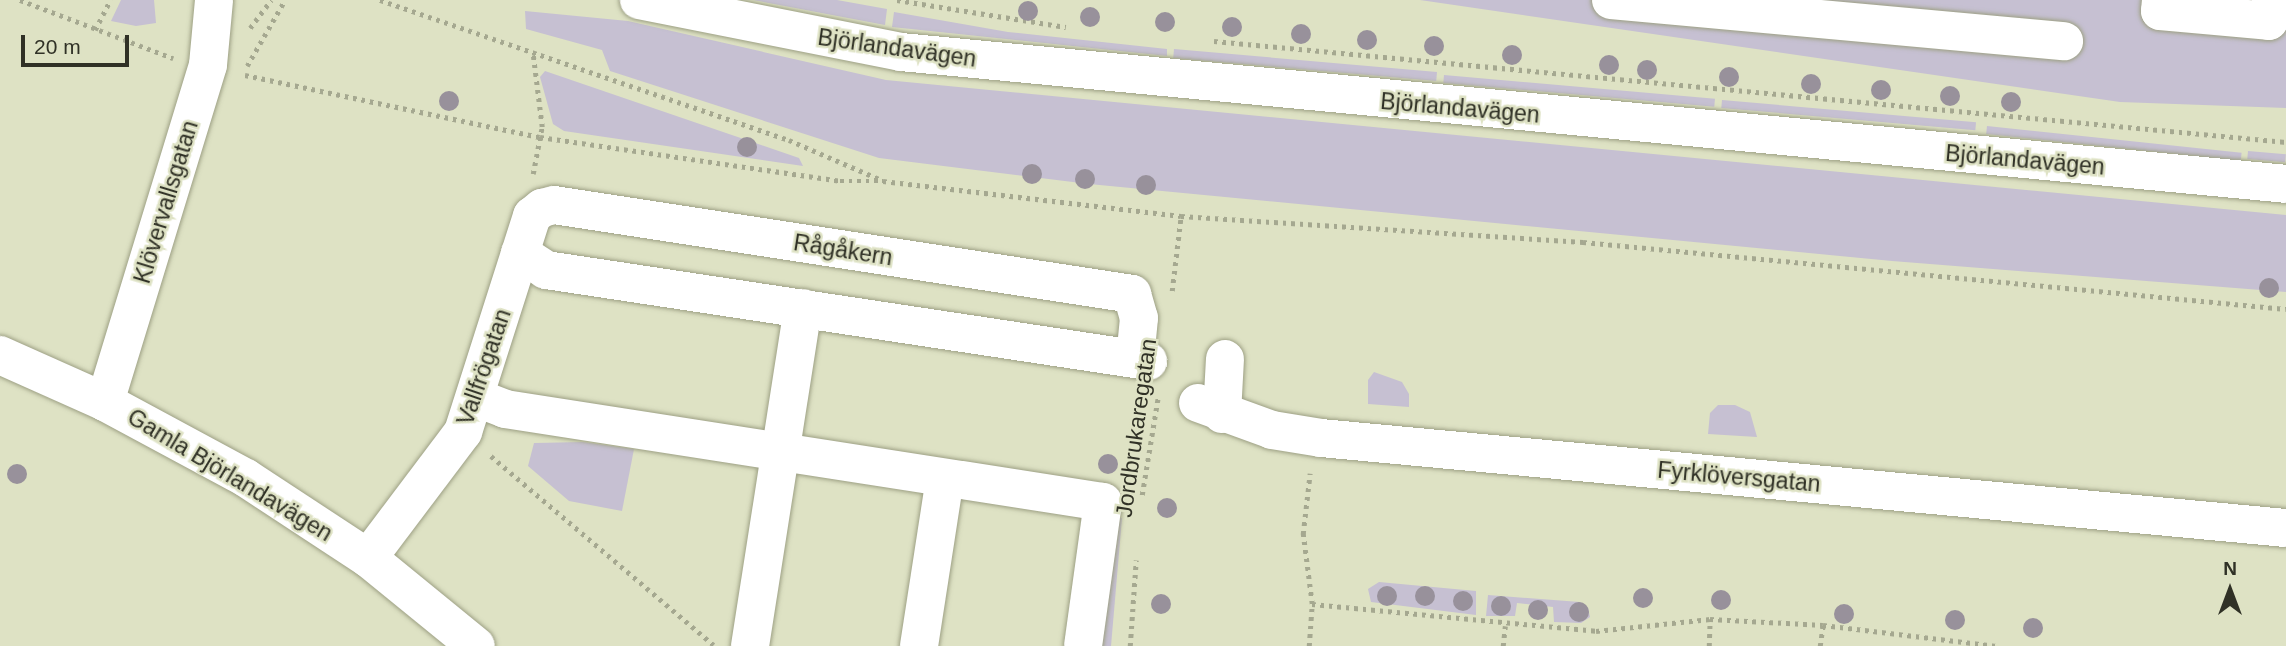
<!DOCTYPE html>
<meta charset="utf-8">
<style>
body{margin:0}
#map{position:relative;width:2286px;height:646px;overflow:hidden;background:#dee2c4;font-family:Helvetica,sans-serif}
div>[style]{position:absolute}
.green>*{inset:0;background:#c6c0d2;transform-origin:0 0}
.path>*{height:4.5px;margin-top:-2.25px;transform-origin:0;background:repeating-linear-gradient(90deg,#a5a890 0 3.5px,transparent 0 8.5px)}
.roads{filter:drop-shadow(0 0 2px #9da084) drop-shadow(0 0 2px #9da084)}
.minor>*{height:38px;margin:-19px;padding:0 19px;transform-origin:19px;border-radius:19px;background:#fff}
.trees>*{width:20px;height:20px;margin:-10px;border-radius:50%;background:#98919b}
span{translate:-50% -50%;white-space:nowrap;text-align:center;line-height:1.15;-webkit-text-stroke:5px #dee2c4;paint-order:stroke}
.street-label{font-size:23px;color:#303126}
.north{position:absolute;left:2195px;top:555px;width:70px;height:70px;-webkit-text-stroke:5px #dee2c4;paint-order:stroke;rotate:0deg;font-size:19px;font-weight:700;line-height:28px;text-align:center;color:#303126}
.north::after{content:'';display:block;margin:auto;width:24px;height:32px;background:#303126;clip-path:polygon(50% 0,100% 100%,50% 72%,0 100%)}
.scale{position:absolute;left:21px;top:35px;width:108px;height:32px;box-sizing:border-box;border:4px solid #303126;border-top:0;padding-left:9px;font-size:21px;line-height:24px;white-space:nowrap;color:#303126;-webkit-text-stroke:5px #dee2c4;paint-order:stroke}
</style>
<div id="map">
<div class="green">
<div style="clip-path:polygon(121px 0,154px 0,156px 23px,136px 26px,111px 21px)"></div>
<div style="clip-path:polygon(753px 0,837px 0,887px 9px,885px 25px)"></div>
<div style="clip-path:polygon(1420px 0,2286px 0,2286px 108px,2120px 102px)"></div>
<div style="clip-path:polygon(525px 11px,628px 21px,886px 80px,2286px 215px,2286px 292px,1892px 261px,1089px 184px,879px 158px,610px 71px,602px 50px,526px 29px)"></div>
<div style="clip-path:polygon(894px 12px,1008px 32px,1167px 49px,1167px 56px,892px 27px)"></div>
<div style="left:1174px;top:49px;width:264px;height:9px;rotate:5deg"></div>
<div style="clip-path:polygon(545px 71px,799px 158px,803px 166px,564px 131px,553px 124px,540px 77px)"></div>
<div style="left:1444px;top:75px;width:272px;height:8px;rotate:5deg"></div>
<div style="left:1722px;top:100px;width:255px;height:8px;rotate:5deg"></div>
<div style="left:1987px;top:126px;width:256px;height:8px;rotate:6deg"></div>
<div style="left:2248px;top:151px;width:38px;height:8px;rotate:5deg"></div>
<div style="clip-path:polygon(1374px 372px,1402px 382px,1409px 394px,1409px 407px,1368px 404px,1368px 380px)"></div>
<div style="clip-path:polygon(1718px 405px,1735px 405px,1750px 412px,1757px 437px,1708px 434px,1710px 413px)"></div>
<div style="clip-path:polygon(583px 442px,634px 449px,622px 511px,569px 501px,528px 466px,534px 443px)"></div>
<div style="clip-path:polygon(1122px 518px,1111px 646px,1092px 646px,1116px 519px)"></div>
<div style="clip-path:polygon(1379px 582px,1476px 591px,1476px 615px,1371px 602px,1368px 589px)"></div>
<div style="clip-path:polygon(1488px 595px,1580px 602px,1588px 608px,1590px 617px,1581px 623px,1554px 622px,1553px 607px,1517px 603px,1515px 616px,1486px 616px)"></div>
</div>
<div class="path">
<div style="left:20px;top:0;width:164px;rotate:20.8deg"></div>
<div style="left:380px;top:0;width:432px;rotate:18.9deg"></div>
<div style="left:789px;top:140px;width:98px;rotate:23.4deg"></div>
<div style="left:897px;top:0;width:171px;rotate:9.1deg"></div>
<div style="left:250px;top:28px;width:35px;rotate:-53deg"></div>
<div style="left:95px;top:30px;width:34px;rotate:-63deg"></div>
<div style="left:1214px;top:41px;width:1077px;rotate:5.38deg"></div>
<div style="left:247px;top:66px;width:76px;rotate:-60.1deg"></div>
<div style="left:245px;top:75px;width:301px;rotate:11.9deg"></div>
<div style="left:540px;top:137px;width:303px;rotate:8.3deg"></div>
<div style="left:840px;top:181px;width:43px"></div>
<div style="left:883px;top:181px;width:300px;rotate:6.7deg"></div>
<div style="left:1181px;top:216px;width:403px;rotate:3.7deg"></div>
<div style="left:1583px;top:242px;width:706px;rotate:5.44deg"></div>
<div style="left:533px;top:174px;width:48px;rotate:-79.2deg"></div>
<div style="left:542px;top:127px;width:73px;rotate:-97.1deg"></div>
<div style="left:1172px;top:291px;width:76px;rotate:-83.2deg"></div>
<div style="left:491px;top:456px;width:292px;rotate:40.3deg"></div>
<div style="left:1142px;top:495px;width:99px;rotate:-80.7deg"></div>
<div style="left:1312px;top:604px;width:285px;rotate:5.4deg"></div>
<div style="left:1596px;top:631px;width:115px;rotate:-6deg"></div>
<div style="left:1710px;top:619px;width:113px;rotate:3deg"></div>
<div style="left:1823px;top:625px;width:175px;rotate:6.9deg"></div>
<div style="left:1130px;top:646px;width:86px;rotate:-86deg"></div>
<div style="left:1309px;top:646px;width:42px;rotate:-85.9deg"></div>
<div style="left:1312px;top:604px;width:71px;rotate:-97.3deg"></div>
<div style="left:1303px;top:534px;width:61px;rotate:-83.5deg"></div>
<div style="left:1503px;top:646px;width:20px;rotate:-84deg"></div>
<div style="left:1709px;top:646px;width:27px;rotate:-88deg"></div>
<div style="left:1820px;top:646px;width:21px;rotate:-82deg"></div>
</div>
<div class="roads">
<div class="minor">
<div style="left:639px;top:0;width:267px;rotate:11.2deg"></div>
<div style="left:901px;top:52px;width:1391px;rotate:5.44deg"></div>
<div style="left:1611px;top:0;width:455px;rotate:5.2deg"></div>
<div style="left:2161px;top:0;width:11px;rotate:95deg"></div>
<div style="left:2160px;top:11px;width:109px;rotate:5.2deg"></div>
<div style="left:2269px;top:21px;width:21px;rotate:-85deg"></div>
<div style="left:520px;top:253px;width:31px;rotate:33deg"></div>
<div style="left:546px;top:270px;width:609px;rotate:8.6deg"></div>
<div style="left:0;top:355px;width:115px;rotate:24.1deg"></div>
<div style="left:105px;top:402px;width:160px;rotate:28.3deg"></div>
<div style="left:246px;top:478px;width:146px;rotate:33.3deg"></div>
<div style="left:368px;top:558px;width:139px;rotate:39.2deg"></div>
<div style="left:477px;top:398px;width:30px;rotate:21deg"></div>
<div style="left:505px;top:409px;width:605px;rotate:8.84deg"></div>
<div style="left:1103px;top:502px;width:145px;rotate:97.9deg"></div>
<div style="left:105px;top:402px;width:352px;rotate:-73deg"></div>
<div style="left:208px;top:65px;width:65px;rotate:-84.7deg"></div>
<div style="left:1198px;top:403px;width:79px;rotate:20deg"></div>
<div style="left:1272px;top:430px;width:50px;rotate:9.3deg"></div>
<div style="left:1321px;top:438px;width:969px;rotate:5.33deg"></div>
<div style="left:1222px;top:414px;width:55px;rotate:-86.9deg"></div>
<div style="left:368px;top:558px;width:158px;rotate:-53deg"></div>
<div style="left:463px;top:432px;width:227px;rotate:-72.3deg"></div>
<div style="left:532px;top:216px;width:13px;rotate:-39deg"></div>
<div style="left:542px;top:208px;width:12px;rotate:-14deg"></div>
<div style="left:554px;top:205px;width:585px;rotate:8.75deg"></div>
<div style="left:1132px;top:294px;width:25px;rotate:74deg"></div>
<div style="left:1139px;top:318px;width:41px;rotate:95.6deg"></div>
<div style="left:750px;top:646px;width:342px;rotate:-81.1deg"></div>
<div style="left:919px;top:646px;width:169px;rotate:-81.2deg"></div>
</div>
</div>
<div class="trees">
<div style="left:1028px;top:11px"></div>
<div style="left:1090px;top:17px"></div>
<div style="left:1165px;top:22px"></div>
<div style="left:1232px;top:27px"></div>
<div style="left:1301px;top:34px"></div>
<div style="left:1367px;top:40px"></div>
<div style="left:1434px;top:46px"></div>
<div style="left:1512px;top:55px"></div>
<div style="left:1609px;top:65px"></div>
<div style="left:1647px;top:70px"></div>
<div style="left:1729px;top:77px"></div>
<div style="left:1811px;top:84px"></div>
<div style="left:1881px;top:90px"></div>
<div style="left:1950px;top:96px"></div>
<div style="left:449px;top:101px"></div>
<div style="left:2011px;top:102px"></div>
<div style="left:747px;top:147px"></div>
<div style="left:1032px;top:174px"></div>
<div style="left:1085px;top:179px"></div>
<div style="left:1146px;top:185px"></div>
<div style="left:2269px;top:288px"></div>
<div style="left:1108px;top:464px"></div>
<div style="left:17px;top:474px"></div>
<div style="left:1167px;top:508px"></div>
<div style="left:1387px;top:596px"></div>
<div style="left:1425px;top:596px"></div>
<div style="left:1643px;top:598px"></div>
<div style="left:1721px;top:600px"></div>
<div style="left:1463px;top:601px"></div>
<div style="left:1161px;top:604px"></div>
<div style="left:1501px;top:606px"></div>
<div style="left:1538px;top:610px"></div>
<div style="left:1579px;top:612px"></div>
<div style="left:1844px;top:614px"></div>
<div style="left:1955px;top:620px"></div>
<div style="left:2033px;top:628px"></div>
</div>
<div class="street-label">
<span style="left:897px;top:48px;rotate:8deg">Björlandavägen</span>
<span style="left:1460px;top:108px;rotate:5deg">Björlandavägen</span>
<span style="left:2025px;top:160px;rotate:5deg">Björlandavägen</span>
<span style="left:166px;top:202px;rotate:-73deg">Klövervallsgatan</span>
<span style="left:843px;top:250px;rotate:9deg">Rågåkern</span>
<span style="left:484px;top:367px;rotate:-71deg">Vallfrögatan</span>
<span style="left:1136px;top:428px;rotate:-82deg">Jordbrukaregatan</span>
<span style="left:230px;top:475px;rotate:31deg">Gamla Björlandavägen</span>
<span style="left:1739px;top:477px;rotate:5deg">Fyrklöversgatan</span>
</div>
<div class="north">N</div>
<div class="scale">20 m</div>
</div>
